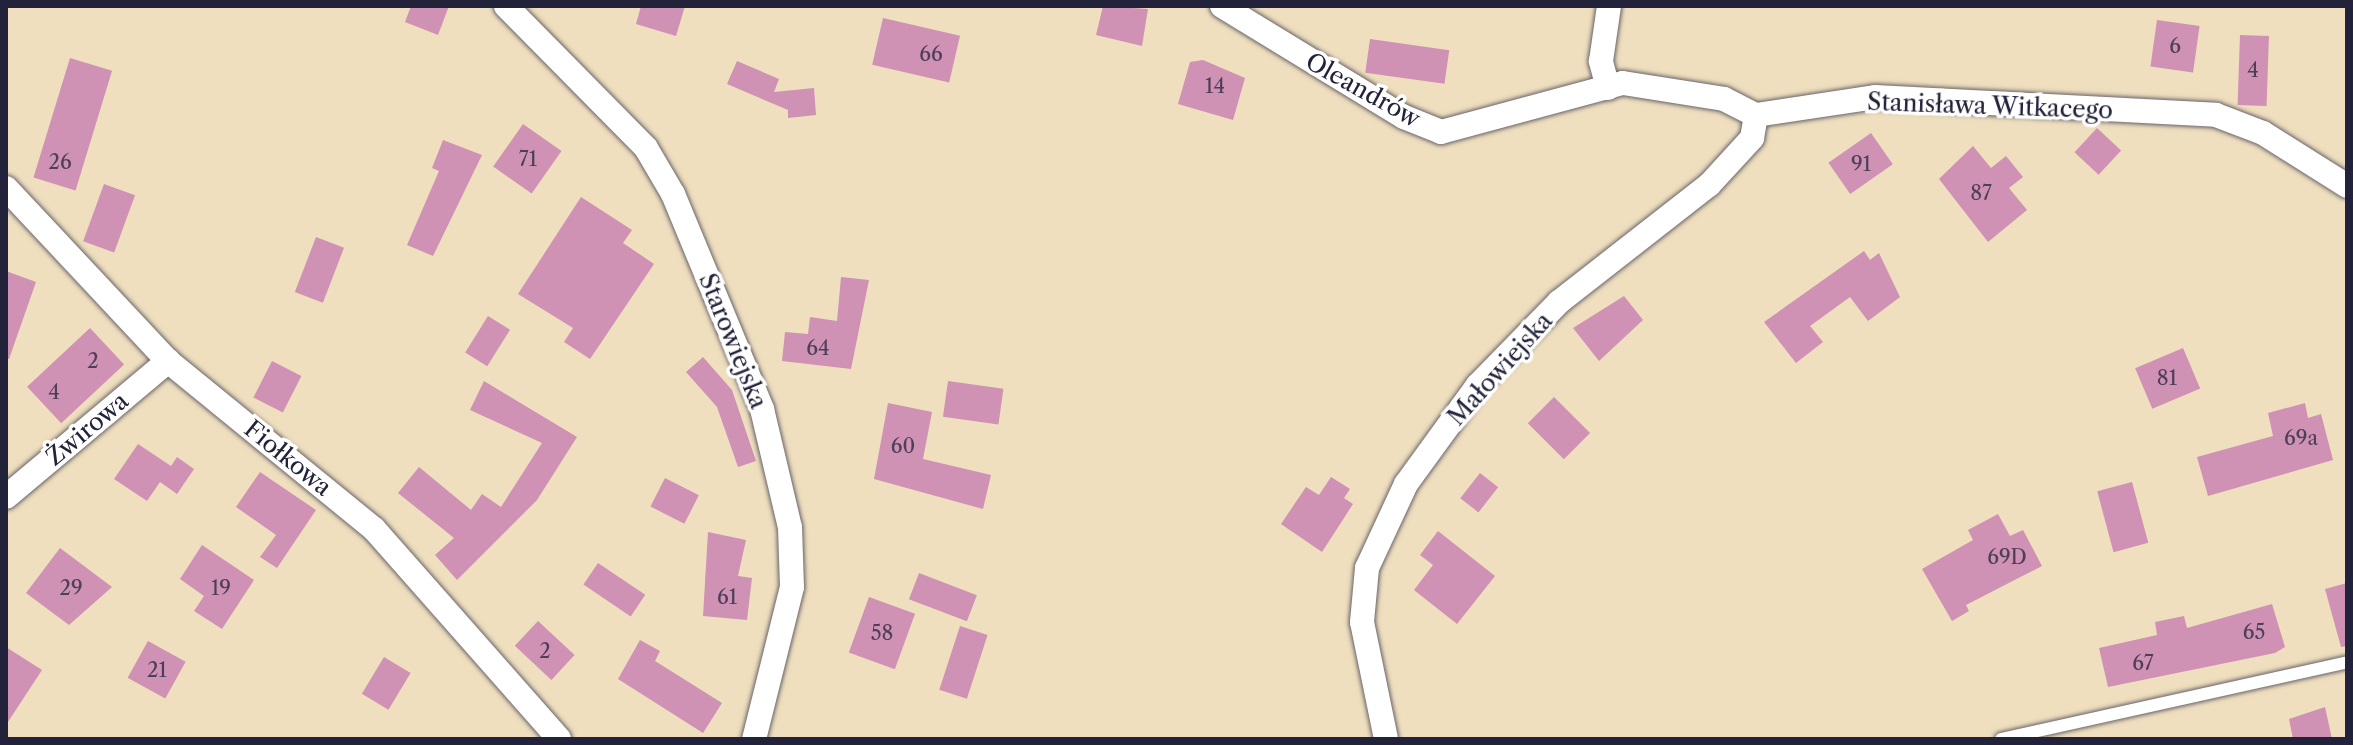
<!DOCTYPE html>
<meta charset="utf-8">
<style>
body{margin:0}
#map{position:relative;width:2353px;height:745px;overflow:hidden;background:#efdfbf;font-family:"Libre Caslon Text",serif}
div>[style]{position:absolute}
.building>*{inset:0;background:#cf91b4;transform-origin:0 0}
.roads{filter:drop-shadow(0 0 2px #6a6469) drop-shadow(0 0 2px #6a6469)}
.service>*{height:12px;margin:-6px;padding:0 6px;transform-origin:6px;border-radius:6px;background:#fff}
.minor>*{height:24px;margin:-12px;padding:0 12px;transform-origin:12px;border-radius:12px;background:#fff}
span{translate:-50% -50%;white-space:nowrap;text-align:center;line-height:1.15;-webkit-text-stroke:7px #fff;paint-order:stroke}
.number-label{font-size:20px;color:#4d3e59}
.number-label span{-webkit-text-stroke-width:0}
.street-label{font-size:24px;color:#22223b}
.frame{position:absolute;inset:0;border:8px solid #22223b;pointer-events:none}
</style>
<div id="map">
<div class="building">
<div style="clip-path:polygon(411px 6px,449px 6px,438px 35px,405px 22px)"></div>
<div style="clip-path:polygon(641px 6px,685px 6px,676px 36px,636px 24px)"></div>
<div style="clip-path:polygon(1103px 6px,1148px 9px,1142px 46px,1096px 35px)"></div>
<div style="left:883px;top:18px;width:79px;height:48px;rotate:13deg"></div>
<div style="left:2157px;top:20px;width:43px;height:47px;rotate:8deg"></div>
<div style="left:2240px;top:35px;width:29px;height:70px;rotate:2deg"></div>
<div style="left:1370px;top:39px;width:80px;height:34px;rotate:8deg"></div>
<div style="left:70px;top:58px;width:44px;height:125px;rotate:17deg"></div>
<div style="clip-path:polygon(1203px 60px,1245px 78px,1233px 120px,1178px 104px,1190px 62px)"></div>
<div style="clip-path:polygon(737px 61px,779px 79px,774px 92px,814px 88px,816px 115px,788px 118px,788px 110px,727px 84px)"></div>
<div style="left:523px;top:124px;width:47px;height:52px;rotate:35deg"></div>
<div style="left:2097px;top:128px;width:33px;height:33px;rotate:43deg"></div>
<div style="left:1871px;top:133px;width:38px;height:52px;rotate:55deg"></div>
<div style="clip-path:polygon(443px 140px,482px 155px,433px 256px,407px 245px,439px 171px,432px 168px)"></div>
<div style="clip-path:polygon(1973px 146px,1991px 168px,2006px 156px,2023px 177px,2009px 188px,2027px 210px,1988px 242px,1939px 179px)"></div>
<div style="left:104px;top:184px;width:33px;height:61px;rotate:20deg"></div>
<div style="clip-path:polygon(581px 197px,632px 230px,623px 243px,654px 264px,590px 359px,564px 342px,573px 328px,518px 294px)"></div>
<div style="left:316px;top:237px;width:30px;height:59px;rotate:21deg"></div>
<div style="clip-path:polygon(1864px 251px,1870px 260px,1879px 253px,1900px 297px,1868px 321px,1850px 297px,1810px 326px,1823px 342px,1796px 363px,1764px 322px)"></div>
<div style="clip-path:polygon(6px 271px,36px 282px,9px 359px,6px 359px)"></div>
<div style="clip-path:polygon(841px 277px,869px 280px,851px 369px,782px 361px,785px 332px,808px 334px,810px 317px,837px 321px)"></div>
<div style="clip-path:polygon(1624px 296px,1643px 320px,1599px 361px,1573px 328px)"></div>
<div style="left:488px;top:316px;width:26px;height:43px;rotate:32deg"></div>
<div style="left:90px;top:328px;width:50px;height:86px;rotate:47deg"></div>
<div style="left:2183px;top:348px;width:44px;height:52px;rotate:67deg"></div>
<div style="clip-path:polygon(703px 357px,732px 390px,756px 461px,738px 467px,717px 407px,686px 372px)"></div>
<div style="left:272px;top:361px;width:33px;height:41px;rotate:27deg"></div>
<div style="clip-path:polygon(484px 381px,577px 437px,537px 500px,457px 580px,435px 555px,454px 538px,398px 493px,419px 467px,471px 510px,482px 494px,501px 507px,542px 443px,470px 410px)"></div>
<div style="left:948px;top:381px;width:56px;height:36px;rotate:8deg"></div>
<div style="left:1554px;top:397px;width:51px;height:37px;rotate:45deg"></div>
<div style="clip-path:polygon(888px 403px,932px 412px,923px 459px,991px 475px,983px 509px,874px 479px)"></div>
<div style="clip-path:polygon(2305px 403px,2308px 418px,2321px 414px,2333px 460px,2208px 496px,2197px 457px,2273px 436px,2268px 413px)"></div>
<div style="clip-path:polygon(138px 444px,171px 466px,177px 457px,194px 469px,177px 494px,160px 482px,147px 501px,114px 479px)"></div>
<div style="clip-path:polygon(260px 472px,316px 510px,277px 568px,260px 557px,276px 535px,236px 507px)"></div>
<div style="left:1480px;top:473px;width:23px;height:32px;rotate:38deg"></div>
<div style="clip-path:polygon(1331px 477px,1350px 489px,1344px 498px,1353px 504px,1322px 552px,1281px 524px,1306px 487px,1319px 495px)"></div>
<div style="left:665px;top:478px;width:38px;height:32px;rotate:27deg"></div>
<div style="left:2132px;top:482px;width:63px;height:36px;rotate:75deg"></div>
<div style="clip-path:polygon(1998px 514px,2010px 536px,2023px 530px,2042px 566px,1966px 605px,1969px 611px,1952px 621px,1922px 569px,1973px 540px,1968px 530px)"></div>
<div style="clip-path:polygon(1438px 531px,1495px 576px,1457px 624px,1414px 590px,1433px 565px,1420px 555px)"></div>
<div style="clip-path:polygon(708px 532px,746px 540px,738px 576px,752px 578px,747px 620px,703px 616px)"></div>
<div style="clip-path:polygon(202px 545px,254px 580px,222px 629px,194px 611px,204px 596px,180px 579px)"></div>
<div style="clip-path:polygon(60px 548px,112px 587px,69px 625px,26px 593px)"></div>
<div style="left:598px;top:563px;width:57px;height:26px;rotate:34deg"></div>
<div style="left:919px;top:573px;width:62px;height:28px;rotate:21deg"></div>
<div style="clip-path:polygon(2347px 583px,2347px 646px,2341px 647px,2325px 589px)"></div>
<div style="left:869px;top:597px;width:49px;height:59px;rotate:20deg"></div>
<div style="clip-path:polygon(2272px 604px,2285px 647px,2275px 653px,2108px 687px,2099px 648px,2157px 635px,2155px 622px,2184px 616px,2187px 628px)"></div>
<div style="left:538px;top:621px;width:50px;height:34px;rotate:43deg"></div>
<div style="left:960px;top:626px;width:29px;height:67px;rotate:18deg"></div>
<div style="clip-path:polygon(640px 640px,660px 651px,655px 661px,722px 703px,703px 733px,618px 679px)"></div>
<div style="left:148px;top:641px;width:43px;height:42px;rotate:29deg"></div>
<div style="clip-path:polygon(6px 647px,42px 670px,6px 725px)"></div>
<div style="left:384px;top:657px;width:31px;height:43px;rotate:31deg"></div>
<div style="clip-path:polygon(2325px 707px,2332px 739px,2293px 739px,2289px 719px)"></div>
</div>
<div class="roads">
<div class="service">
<div style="left:2001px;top:739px;width:354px;rotate:-12.5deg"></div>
</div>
<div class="minor">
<div style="left:506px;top:6px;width:199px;rotate:45.4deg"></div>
<div style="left:646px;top:148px;width:53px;rotate:59.6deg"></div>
<div style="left:673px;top:194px;width:233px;rotate:67.5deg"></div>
<div style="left:762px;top:409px;width:121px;rotate:76.7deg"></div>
<div style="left:790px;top:527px;width:60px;rotate:88.1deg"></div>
<div style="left:792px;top:587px;width:157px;rotate:104deg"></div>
<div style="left:1222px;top:6px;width:213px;rotate:31.4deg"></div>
<div style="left:1404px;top:117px;width:40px;rotate:22deg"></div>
<div style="left:1441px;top:132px;width:188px;rotate:-15.1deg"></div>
<div style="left:1623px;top:83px;width:102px;rotate:9deg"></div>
<div style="left:1724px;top:99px;width:36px;rotate:27deg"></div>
<div style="left:1756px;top:115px;width:120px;rotate:-8.6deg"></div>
<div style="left:1875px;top:97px;width:341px;rotate:3deg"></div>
<div style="left:2216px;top:115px;width:50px;rotate:21deg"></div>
<div style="left:2263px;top:133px;width:99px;rotate:32.2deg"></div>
<div style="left:1608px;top:88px;width:28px;rotate:-105deg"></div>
<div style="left:1601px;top:61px;width:56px;rotate:-81.7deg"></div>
<div style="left:6px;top:188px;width:237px;rotate:46.9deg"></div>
<div style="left:168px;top:361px;width:266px;rotate:39.2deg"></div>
<div style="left:374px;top:529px;width:280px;rotate:48.6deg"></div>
<div style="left:6px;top:497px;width:212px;rotate:-40deg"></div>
<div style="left:1386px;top:739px;width:119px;rotate:-101.6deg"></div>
<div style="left:1362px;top:622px;width:54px;rotate:-84.7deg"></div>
<div style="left:1367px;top:568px;width:93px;rotate:-65.1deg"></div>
<div style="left:1406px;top:484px;width:122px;rotate:-54deg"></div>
<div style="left:1478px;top:385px;width:116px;rotate:-45.7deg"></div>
<div style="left:1559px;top:302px;width:190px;rotate:-38deg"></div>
<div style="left:1709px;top:185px;width:64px;rotate:-47.5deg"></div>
<div style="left:1752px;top:138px;width:23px;rotate:-80deg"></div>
</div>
</div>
<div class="number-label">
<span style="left:2175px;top:46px">6</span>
<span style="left:931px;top:54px">66</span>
<span style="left:2253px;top:70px">4</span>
<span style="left:1215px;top:86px">14</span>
<span style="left:528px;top:159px">71</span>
<span style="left:60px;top:162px">26</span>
<span style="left:1861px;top:164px">91</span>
<span style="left:1981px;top:193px">87</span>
<span style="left:818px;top:348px">64</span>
<span style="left:93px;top:361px">2</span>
<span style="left:2167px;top:378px">81</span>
<span style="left:54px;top:392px">4</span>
<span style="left:2301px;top:438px">69a</span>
<span style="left:903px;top:446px">60</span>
<span style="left:2007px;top:557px">69D</span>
<span style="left:71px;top:588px">29</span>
<span style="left:221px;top:588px">19</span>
<span style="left:727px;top:597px">61</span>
<span style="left:2254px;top:632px">65</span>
<span style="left:882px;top:633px">58</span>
<span style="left:545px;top:651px">2</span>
<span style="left:2143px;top:663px">67</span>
<span style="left:157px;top:670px">21</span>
</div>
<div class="street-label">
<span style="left:1363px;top:90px;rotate:29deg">Oleandrów</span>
<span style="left:1990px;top:106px;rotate:2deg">Stanisława Witkacego</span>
<span style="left:733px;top:341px;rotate:68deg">Starowiejska</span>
<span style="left:1500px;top:369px;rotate:-48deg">Małowiejska</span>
<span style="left:87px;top:429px;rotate:-40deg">Żwirowa</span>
<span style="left:288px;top:458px;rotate:39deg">Fiołkowa</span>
</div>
<div class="frame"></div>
</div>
